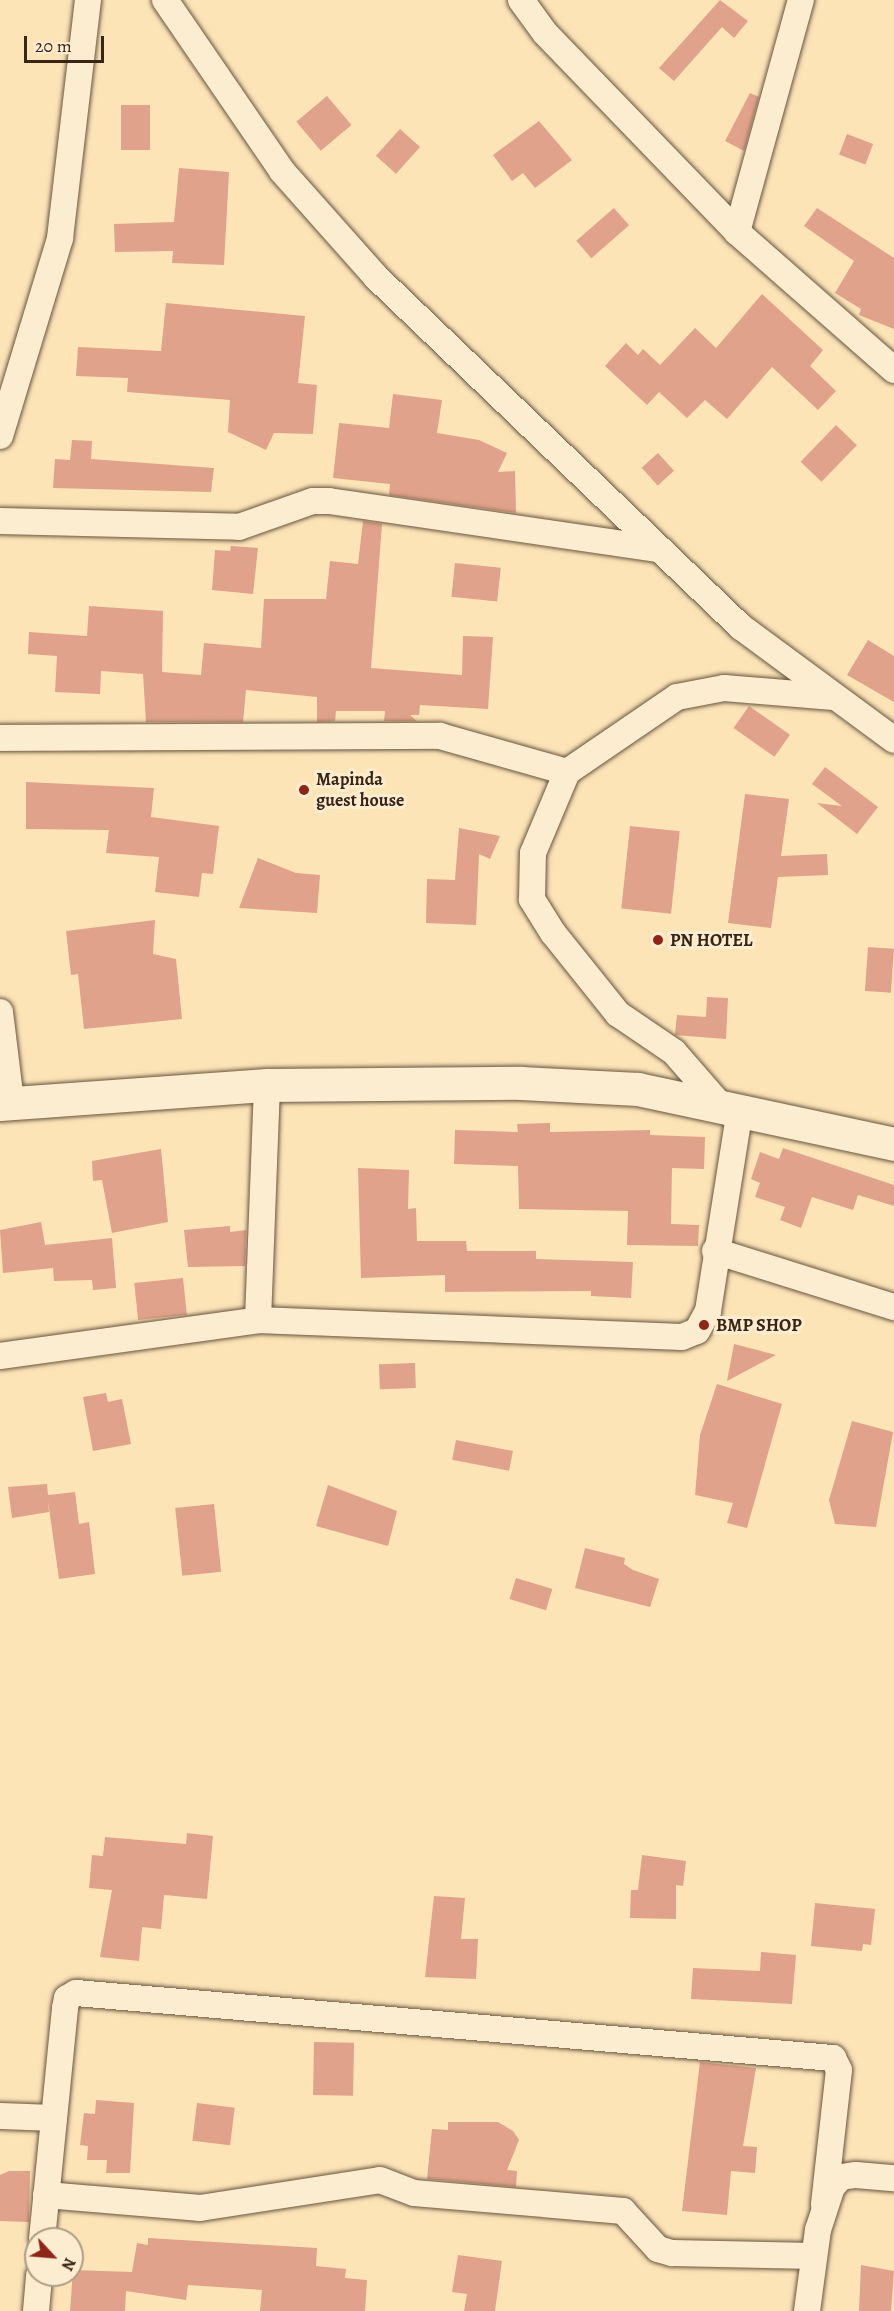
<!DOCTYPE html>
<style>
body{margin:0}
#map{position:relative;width:894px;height:2311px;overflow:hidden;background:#fce4b7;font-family:Alegreya,serif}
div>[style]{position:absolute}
.building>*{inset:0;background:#e0a28a;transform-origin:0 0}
.roads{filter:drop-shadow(0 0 2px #68553f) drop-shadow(0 0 2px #68553f)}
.street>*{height:26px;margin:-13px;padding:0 13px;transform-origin:13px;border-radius:13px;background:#fdedd0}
.secondary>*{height:33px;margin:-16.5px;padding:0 16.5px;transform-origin:16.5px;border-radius:16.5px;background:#fdedd0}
.dots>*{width:16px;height:16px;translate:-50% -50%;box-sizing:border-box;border:3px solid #fdedd0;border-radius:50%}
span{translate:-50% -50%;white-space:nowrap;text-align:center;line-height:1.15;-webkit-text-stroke:6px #fdedd0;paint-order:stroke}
.poi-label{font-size:18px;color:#372517;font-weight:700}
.left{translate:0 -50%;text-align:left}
.north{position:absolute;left:24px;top:2227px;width:60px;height:60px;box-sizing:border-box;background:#fdedd0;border:2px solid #ae9d86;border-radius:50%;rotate:116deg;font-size:16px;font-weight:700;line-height:24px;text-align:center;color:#372517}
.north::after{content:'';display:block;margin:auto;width:21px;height:27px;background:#8f2418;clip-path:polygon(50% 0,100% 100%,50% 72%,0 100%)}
.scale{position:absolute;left:24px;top:36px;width:80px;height:27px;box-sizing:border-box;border:3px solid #372517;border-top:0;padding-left:8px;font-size:18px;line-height:21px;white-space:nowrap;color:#372517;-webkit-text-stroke:4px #fdedd0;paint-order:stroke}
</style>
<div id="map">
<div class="building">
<div style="clip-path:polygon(720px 0,748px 21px,734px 38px,722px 27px,674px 81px,659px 68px)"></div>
<div style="clip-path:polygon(750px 93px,759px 97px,744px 151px,725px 141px)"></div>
<div style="left:327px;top:96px;width:38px;height:40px;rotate:50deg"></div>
<div style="left:121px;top:105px;width:29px;height:45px"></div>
<div style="clip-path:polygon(539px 121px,572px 160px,535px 188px,523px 173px,512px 181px,493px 155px)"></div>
<div style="left:400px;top:129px;width:27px;height:36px;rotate:42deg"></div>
<div style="left:847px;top:134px;width:28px;height:22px;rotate:21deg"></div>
<div style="clip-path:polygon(179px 168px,229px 172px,224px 265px,172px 263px,173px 251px,115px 252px,114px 224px,174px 222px)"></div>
<div style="left:614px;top:208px;width:23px;height:50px;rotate:49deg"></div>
<div style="clip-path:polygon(817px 208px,894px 258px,894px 329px,859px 315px,861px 309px,835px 293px,854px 261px,804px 226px)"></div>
<div style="clip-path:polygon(762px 294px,823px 350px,810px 366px,836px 391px,818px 410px,772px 367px,727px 419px,705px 400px,687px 418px,659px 392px,647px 405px,605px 366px,626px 343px,638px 355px,643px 349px,660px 365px,695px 328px,716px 348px)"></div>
<div style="clip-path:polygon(166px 303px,305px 316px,298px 383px,317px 385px,313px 434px,274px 433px,266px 450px,228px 432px,230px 400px,127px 392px,128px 378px,76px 376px,78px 347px,161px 351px)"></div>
<div style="clip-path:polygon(393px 394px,442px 400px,437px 433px,479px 440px,507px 453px,498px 472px,515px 471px,516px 513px,389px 495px,390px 484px,333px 478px,339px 423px,389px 428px)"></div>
<div style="left:836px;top:425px;width:29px;height:51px;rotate:44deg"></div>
<div style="clip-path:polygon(72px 440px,92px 441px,91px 459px,214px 468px,211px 492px,53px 488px,55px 459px,70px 460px)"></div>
<div style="left:658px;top:453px;width:24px;height:22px;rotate:48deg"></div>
<div style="clip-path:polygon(363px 521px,382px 524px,371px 668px,462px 675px,463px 636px,493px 637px,488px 709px,420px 705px,419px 715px,410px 715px,417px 721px,384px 721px,385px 711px,336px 711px,335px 721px,317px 722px,317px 697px,246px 690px,243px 722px,146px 722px,143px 674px,101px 671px,100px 694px,55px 692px,57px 656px,28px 654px,29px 632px,87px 636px,89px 606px,163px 611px,162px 672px,201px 675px,204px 643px,261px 648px,264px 599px,326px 599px,330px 561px,358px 564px)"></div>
<div style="clip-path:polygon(231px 546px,258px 548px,253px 594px,212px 590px,215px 550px,230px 551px)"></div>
<div style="left:455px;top:563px;width:46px;height:34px;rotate:6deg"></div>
<div style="clip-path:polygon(868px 640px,894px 656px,894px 702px,847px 675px)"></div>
<div style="left:749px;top:706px;width:50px;height:27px;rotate:35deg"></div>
<div style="clip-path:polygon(825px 767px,878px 807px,857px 834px,817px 803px,842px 806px,812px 784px)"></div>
<div style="clip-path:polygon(26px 782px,154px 788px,151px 817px,219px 826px,213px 874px,202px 873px,199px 897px,155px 892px,159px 857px,106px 853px,109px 830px,26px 829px)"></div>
<div style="clip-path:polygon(745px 794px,789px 799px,781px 856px,827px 854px,828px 875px,778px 877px,771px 928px,728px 923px)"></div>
<div style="left:630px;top:826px;width:50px;height:83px;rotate:6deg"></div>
<div style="clip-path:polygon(459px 828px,500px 836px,490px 859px,479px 854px,476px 925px,426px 923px,427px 879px,455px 880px)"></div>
<div style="clip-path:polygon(258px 858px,296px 873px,320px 875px,317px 913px,239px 908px)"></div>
<div style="clip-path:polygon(155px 920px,153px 954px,176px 959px,182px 1019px,84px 1029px,78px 974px,71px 975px,66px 931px)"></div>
<div style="left:868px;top:947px;width:26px;height:44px;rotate:4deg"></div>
<div style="clip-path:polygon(707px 997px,728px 998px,726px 1039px,675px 1035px,677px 1015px,706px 1017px)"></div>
<div style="clip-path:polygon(550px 1123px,550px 1132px,650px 1130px,650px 1135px,705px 1137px,704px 1169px,672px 1168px,671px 1224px,699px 1225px,698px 1246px,627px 1245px,628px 1211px,519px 1209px,518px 1166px,454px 1164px,455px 1130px,518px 1132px,517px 1124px)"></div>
<div style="clip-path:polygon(783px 1148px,894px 1185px,894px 1206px,858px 1195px,853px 1210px,812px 1197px,801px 1228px,780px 1220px,785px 1207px,755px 1197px,760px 1183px,751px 1179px,760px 1152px,779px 1159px)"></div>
<div style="clip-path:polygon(161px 1149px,168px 1222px,112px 1233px,102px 1180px,93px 1181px,92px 1161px)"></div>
<div style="clip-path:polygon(358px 1168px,409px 1170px,408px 1209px,416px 1208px,417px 1241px,466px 1241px,467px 1251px,536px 1251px,536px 1259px,633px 1262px,631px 1298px,591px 1296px,591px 1291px,445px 1292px,445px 1275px,361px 1278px)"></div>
<div style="clip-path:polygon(41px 1222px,45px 1245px,112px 1238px,116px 1288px,93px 1290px,92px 1280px,54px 1281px,53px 1268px,3px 1273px,0 1230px)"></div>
<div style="clip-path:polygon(230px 1226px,230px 1232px,246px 1230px,245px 1266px,188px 1267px,184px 1230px)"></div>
<div style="left:183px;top:1278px;width:37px;height:49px;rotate:84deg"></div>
<div style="clip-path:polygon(734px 1344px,776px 1355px,727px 1381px)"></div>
<div style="left:415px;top:1363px;width:25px;height:36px;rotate:88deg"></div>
<div style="clip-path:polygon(717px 1384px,782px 1404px,747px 1528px,727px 1523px,733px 1503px,695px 1495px,700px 1435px)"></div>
<div style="clip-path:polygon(106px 1393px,108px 1402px,122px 1399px,131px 1444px,93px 1451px,83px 1397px)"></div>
<div style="clip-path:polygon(852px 1421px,893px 1432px,876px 1527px,835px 1524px,829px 1500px)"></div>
<div style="left:456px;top:1440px;width:58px;height:20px;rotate:11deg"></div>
<div style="clip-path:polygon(47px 1484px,48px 1495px,75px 1492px,79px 1524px,89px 1522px,95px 1574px,59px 1579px,48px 1501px,49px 1512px,12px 1518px,8px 1487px)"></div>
<div style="clip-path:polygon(328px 1485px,397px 1511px,388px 1546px,316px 1526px)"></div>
<div style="left:214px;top:1504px;width:68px;height:39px;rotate:84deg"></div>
<div style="clip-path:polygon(585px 1548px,625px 1558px,624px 1564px,633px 1570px,659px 1579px,650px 1607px,575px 1588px)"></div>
<div style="left:516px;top:1578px;width:38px;height:22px;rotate:17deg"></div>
<div style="clip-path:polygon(187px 1833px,213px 1836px,207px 1899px,164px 1895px,161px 1929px,142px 1927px,139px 1961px,100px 1957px,112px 1890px,89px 1888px,92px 1855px,103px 1856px,105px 1837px,186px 1844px)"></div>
<div style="clip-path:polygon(642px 1855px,686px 1861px,683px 1886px,676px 1885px,676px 1919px,630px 1918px,631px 1890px,638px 1890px)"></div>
<div style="clip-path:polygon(434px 1896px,465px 1898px,461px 1939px,478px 1939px,476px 1979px,425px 1977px)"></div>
<div style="clip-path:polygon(815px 1903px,875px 1909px,871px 1945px,863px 1944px,862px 1951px,811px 1946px)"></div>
<div style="clip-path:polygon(761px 1952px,796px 1955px,792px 2004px,691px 1999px,693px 1968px,760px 1971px)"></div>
<div style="left:314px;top:2042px;width:40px;height:53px;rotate:1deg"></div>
<div style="clip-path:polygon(700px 2062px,756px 2068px,743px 2146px,757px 2147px,755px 2173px,731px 2171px,727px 2215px,682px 2211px)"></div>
<div style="clip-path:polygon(96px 2100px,134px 2103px,130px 2173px,106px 2173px,107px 2160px,87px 2160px,88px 2146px,80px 2145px,84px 2113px,95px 2114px)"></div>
<div style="left:197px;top:2103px;width:38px;height:38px;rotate:7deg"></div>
<div style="clip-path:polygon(448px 2122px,498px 2122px,513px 2131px,519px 2140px,507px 2170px,517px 2171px,516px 2187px,427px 2179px,432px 2129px,448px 2130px)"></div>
<div style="clip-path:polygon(9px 2171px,30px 2171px,29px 2222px,0 2221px,0 2175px)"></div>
<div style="clip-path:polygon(148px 2238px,317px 2248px,316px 2266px,346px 2269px,345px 2278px,367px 2280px,365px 2311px,260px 2311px,262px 2290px,188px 2285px,186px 2300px,126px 2291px,125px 2311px,70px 2311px,73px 2270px,132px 2272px,137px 2243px,148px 2245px)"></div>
<div style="clip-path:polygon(458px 2255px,502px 2261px,495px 2311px,464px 2311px,467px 2294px,452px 2292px)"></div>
<div style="clip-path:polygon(861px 2265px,894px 2271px,891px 2311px,859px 2311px)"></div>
</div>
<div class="roads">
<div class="street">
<div style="left:165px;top:0;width:207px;rotate:55.6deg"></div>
<div style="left:282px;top:171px;width:142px;rotate:48.4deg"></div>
<div style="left:376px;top:277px;width:506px;rotate:43.8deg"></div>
<div style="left:741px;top:627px;width:190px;rotate:36.4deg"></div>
<div style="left:521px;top:0;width:41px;rotate:54deg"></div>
<div style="left:545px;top:33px;width:277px;rotate:46deg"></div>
<div style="left:737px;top:232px;width:209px;rotate:41.3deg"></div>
<div style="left:737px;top:232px;width:241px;rotate:-74.6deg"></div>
<div style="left:0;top:436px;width:207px;rotate:-73.1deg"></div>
<div style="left:60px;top:238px;width:240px;rotate:-83.3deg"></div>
<div style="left:0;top:521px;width:239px;rotate:1.4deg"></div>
<div style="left:239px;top:527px;width:78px;rotate:-19.4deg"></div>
<div style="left:313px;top:501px;width:16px"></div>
<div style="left:329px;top:501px;width:331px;rotate:8.3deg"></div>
<div style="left:0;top:738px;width:440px;rotate:-0.3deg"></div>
<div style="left:440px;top:736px;width:132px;rotate:15.8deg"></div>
<div style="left:0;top:1012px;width:91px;rotate:83deg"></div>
<div style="left:721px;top:1106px;width:72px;rotate:-131deg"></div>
<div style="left:674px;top:1052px;width:68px;rotate:-145.8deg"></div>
<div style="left:618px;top:1014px;width:104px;rotate:-128.7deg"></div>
<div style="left:553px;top:933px;width:40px;rotate:-122deg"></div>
<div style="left:532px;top:899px;width:46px;rotate:-88.8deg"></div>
<div style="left:533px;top:853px;width:88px;rotate:-67.2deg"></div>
<div style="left:567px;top:772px;width:133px;rotate:-34.3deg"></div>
<div style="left:677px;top:697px;width:48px;rotate:-10.8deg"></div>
<div style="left:724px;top:688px;width:110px;rotate:4.7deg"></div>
<div style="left:715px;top:1251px;width:188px;rotate:17.4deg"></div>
<div style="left:258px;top:1320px;width:235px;rotate:-87.8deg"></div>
<div style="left:0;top:1356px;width:260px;rotate:-7.9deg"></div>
<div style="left:258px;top:1320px;width:424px;rotate:2.3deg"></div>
<div style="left:682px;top:1337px;width:16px;rotate:-22deg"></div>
<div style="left:697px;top:1331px;width:23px;rotate:-61deg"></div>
<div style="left:708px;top:1311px;width:204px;rotate:-81deg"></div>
<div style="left:0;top:2116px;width:54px;rotate:2.1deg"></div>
<div style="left:46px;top:2195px;width:155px;rotate:4.8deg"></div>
<div style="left:200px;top:2208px;width:182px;rotate:-8.8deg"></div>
<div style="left:380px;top:2180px;width:36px;rotate:21deg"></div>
<div style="left:414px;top:2193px;width:210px;rotate:4.9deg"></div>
<div style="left:623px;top:2211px;width:52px;rotate:47.4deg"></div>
<div style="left:658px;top:2249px;width:15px;rotate:16deg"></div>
<div style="left:672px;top:2253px;width:142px;rotate:1.2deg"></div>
<div style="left:42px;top:2239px;width:232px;rotate:-84.3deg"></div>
<div style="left:65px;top:2008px;width:10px;rotate:-79deg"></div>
<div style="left:67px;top:1998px;width:10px;rotate:-29deg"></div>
<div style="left:76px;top:1993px;width:760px;rotate:4.91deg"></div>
<div style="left:833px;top:2058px;width:13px;rotate:63deg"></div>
<div style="left:839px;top:2070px;width:135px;rotate:96.4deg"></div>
<div style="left:36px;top:2311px;width:36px;rotate:-85deg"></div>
<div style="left:807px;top:2311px;width:82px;rotate:-82.3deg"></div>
<div style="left:818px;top:2230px;width:45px;rotate:-72deg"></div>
<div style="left:832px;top:2187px;width:13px;rotate:-48deg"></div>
<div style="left:841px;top:2177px;width:15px;rotate:-8deg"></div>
<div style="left:856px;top:2175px;width:38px;rotate:5deg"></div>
</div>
<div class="secondary">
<div style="left:0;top:1104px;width:268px;rotate:-4.1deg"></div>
<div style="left:267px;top:1085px;width:254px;rotate:-0.5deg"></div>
<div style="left:521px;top:1083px;width:117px;rotate:2.9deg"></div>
<div style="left:638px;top:1089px;width:262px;rotate:12.1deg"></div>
</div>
</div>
<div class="dots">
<div style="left:304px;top:790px;background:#8f2418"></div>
<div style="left:658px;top:940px;background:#8f2418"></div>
<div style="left:704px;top:1325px;background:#8f2418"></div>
</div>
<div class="poi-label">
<span class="left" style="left:316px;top:790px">Mapinda<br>guest house</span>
<span class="left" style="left:670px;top:940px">PN HOTEL</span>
<span class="left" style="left:716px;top:1325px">BMP SHOP</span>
</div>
<div class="north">N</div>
<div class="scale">20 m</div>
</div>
